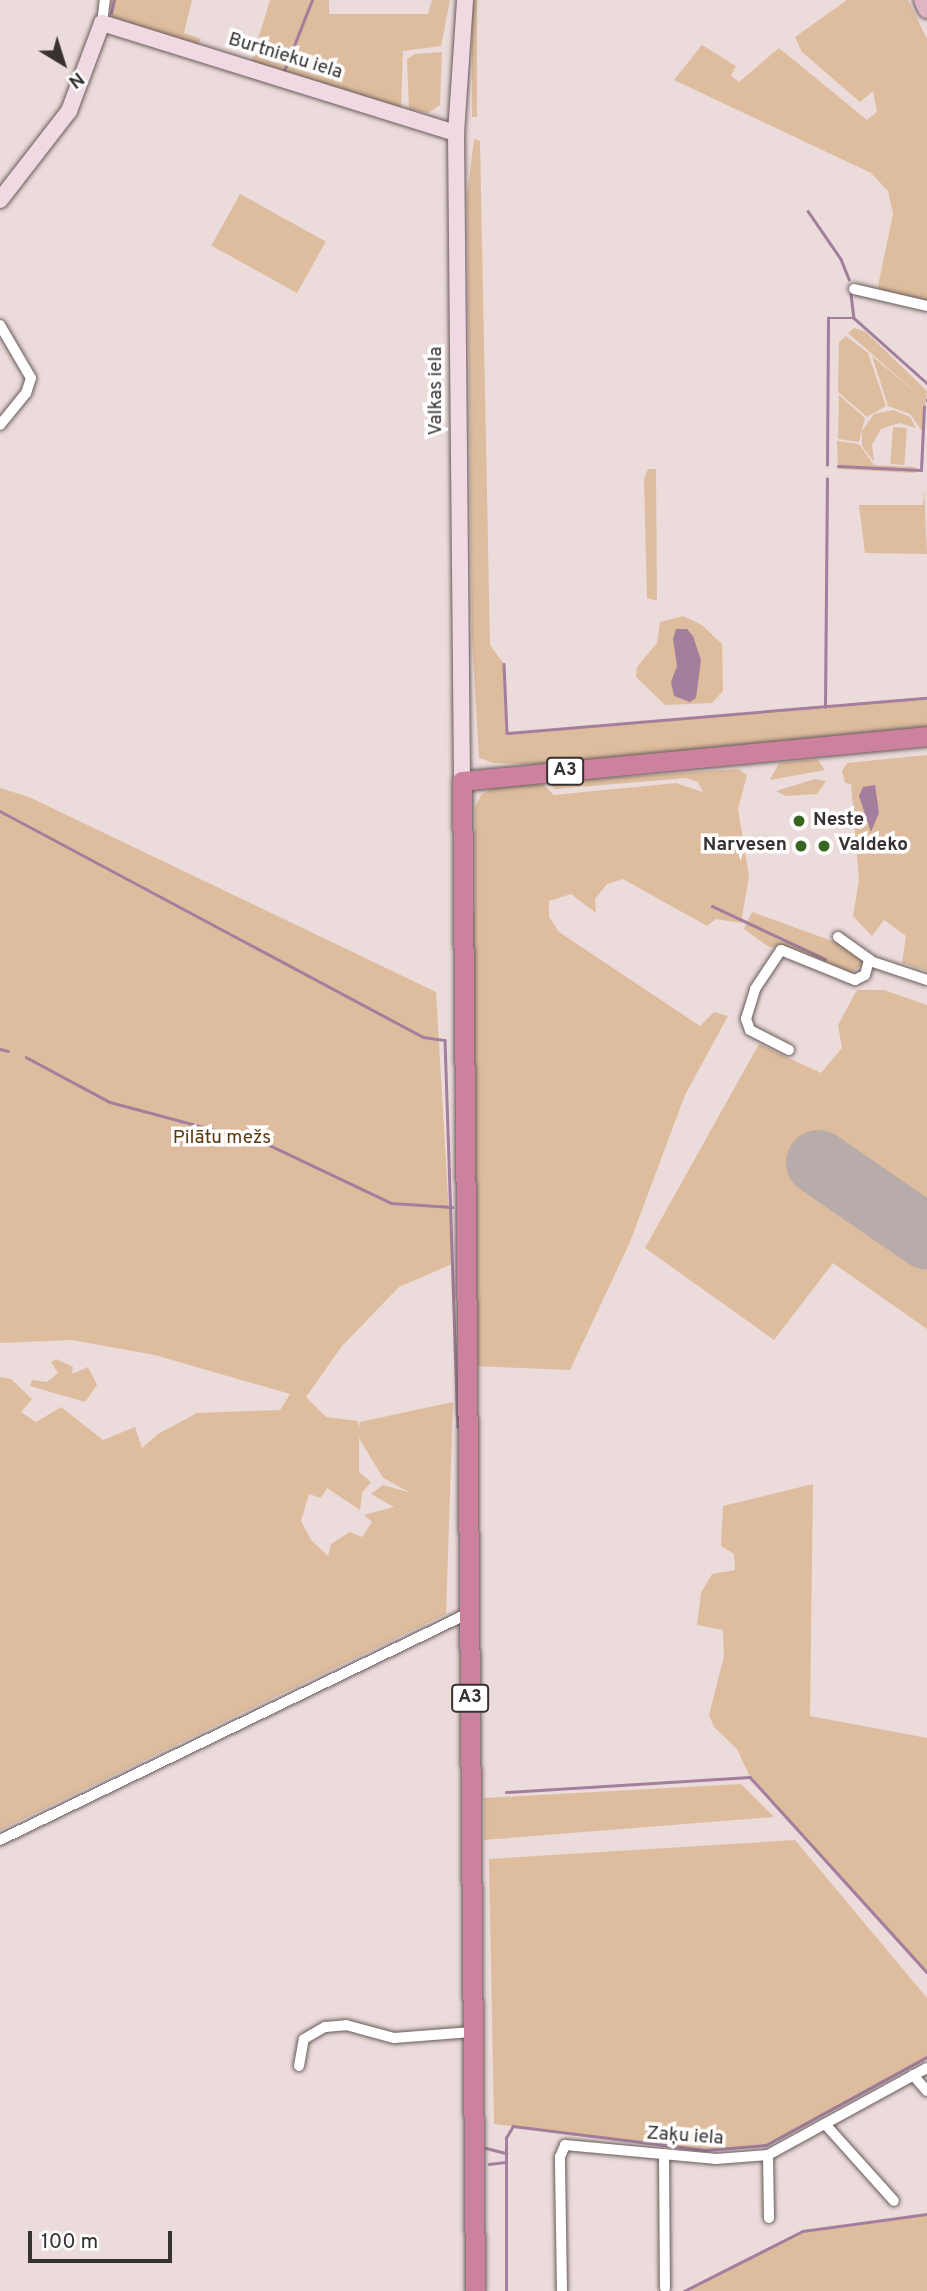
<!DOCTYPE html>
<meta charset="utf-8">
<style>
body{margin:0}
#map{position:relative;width:927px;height:2291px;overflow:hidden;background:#ebdbda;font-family:Overpass,sans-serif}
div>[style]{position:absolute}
.green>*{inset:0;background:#debd9e;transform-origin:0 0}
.water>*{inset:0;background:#a37e9d}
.stream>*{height:2.5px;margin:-1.25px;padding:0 1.25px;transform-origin:1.25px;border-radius:1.25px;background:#a37e9d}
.runway>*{height:65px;margin:-32.5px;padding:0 32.5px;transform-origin:32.5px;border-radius:32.5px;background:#b8acab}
.roads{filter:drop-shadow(0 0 2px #685b5a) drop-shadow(0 0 2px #685b5a)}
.street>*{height:10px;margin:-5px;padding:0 5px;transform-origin:5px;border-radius:5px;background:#fff}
.secondary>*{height:16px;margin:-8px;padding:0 8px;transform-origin:8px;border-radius:8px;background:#f0d9e2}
.primary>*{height:18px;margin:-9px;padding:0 9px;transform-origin:9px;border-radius:9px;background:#e0b3c5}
.highway>*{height:19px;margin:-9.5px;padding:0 9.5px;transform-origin:9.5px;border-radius:9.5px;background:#cc819e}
.dots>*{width:19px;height:19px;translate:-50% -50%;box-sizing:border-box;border:4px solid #fff;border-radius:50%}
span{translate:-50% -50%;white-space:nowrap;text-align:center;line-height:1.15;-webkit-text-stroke:7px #fff;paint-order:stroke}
.shield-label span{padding:2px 5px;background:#fff;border:2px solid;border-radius:5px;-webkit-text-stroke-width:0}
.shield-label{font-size:18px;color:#373131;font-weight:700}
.street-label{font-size:19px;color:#373131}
.poi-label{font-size:19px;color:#373131;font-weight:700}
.left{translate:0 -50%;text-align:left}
.right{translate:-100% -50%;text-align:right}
.park-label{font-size:19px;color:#5b380d}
.north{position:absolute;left:28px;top:28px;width:70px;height:70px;-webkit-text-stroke:5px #fff;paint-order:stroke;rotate:142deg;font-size:19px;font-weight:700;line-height:28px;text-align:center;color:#373131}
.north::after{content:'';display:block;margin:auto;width:24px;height:32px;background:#373131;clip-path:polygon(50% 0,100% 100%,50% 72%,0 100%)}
.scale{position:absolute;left:28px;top:2231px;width:144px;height:32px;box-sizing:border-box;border:4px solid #373131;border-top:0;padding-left:9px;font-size:21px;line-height:24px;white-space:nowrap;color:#373131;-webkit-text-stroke:5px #fff;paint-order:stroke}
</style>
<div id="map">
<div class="green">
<div style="clip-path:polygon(110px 0,192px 0,184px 33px,201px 39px,197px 45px,112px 18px)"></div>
<div style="clip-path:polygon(270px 0,329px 0,329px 14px,428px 14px,432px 0,450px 0,441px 46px,403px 51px,401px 108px,251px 63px)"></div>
<div style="left:472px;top:0;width:5px;height:117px"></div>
<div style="clip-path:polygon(847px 0,908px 0,927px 39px,927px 303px,881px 292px,878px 286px,893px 214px,888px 191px,871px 173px,674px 80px,702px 45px,736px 66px,731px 76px,739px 82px,779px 48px,867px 120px,877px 112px,873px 91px,860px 102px,802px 52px,795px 37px)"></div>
<div style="clip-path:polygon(442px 52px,440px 105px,428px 113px,409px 109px,407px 59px,415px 54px)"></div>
<div style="clip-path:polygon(474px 139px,480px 141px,490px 645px,504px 664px,507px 733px,927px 698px,927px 730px,546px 765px,494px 763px,479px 758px,472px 639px,467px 195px)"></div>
<div style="left:240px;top:194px;width:98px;height:59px;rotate:29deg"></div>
<div style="clip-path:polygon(854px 328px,866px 332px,927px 391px,922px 431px,910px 414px,888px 406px,872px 356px,923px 399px,848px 333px)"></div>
<div style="clip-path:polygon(846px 336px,868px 353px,886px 406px,867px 417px,838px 392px,839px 342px)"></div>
<div style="clip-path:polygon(839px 395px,865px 418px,859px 442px,838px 439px)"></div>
<div style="clip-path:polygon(893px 410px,910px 417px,916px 428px,899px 423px,881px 429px,872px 445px,874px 462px,862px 446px,862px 431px,874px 414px)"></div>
<div style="left:893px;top:427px;width:14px;height:37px;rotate:4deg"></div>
<div style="clip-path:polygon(837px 441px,859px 444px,874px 465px,916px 467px,915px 473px,838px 469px)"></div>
<div style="clip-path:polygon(648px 469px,656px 469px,657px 601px,647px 598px,644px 479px)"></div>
<div style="clip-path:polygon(924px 488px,927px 554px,865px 553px,859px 505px,923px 505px)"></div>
<div style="clip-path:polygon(683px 616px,702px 625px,722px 644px,723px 691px,712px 703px,665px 705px,636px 677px,637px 667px,657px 643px,660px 622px)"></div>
<div style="clip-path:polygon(927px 755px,927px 971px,902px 963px,906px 936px,884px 920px,872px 936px,853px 916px,859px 880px,851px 784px,845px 783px,842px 771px,847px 763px)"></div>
<div style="clip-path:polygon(817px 759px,825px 770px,770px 780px,779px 763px)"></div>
<div style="clip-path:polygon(738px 769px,747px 775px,738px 809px,749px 876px,741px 923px,716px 919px,707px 926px,623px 879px,607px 884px,595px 899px,596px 913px,571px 894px,549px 901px,549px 917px,559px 932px,700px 1026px,714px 1012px,728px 1016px,685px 1095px,630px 1242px,570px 1370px,474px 1366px,470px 922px,475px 908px,475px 807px,481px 795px,494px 787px,540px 782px,554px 795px,676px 783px,703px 792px,698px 782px,686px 778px,555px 789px,546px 782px)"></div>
<div style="clip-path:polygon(815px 779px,826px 781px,817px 794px,786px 796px,776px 791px)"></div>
<div style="clip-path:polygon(evenodd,0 788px,29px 797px,436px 992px,452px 1264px,399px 1287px,342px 1346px,306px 1397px,326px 1417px,358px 1421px,358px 1429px,360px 1422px,453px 1402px,446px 1614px,0 1830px,0 1377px,11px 1379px,32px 1399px,21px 1412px,36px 1422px,61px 1407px,103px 1440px,135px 1427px,142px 1448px,158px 1434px,197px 1413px,280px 1410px,290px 1394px,155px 1355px,72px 1340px,0 1343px,0 788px,359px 1438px,383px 1478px,411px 1493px,383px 1485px,371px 1494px,394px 1507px,364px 1515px,372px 1522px,362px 1537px,350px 1532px,331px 1544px,328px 1556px,311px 1540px,301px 1521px,309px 1494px,321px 1498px,327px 1488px,360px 1510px,362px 1493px,371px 1482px,359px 1472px,359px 1438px)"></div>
<div style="clip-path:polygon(752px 912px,846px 946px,862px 957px,863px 964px,848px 975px,787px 947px,769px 947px,744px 929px)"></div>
<div style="clip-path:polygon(857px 990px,884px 990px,927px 1005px,927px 1329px,833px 1263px,774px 1340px,645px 1248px,759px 1044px,821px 1073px,842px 1048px,838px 1025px)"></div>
<div style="clip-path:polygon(56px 1359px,73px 1367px,72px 1374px,88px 1367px,97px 1385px,85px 1402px,30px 1386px,32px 1380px,47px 1382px,58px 1373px,51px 1362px)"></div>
<div style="clip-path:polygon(813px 1484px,810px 1716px,927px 1738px,927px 1972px,750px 1777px,737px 1749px,714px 1727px,709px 1715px,724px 1656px,723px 1630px,697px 1625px,701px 1593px,712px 1574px,735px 1570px,734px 1554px,721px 1546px,723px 1506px)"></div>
<div style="clip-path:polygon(741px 1784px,774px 1817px,484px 1840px,484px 1798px)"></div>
<div style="clip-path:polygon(795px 1840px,927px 1998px,927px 2057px,766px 2145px,705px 2150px,494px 2124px,489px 1859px)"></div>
<div style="clip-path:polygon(927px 2214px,927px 2291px,684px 2291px,803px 2231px)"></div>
</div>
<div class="water">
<div style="clip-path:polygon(676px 629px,687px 629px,693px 636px,701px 660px,696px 698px,690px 702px,674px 696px,671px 682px,677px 666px,673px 639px)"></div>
<div style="clip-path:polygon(875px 785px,879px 813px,871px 832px,859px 796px,863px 787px)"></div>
</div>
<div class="stream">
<div style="left:111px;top:13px;width:13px;rotate:-77deg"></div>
<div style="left:284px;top:71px;width:76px;rotate:-68.5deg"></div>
<div style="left:808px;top:211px;width:58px;rotate:55.5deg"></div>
<div style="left:841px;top:259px;width:22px;rotate:68deg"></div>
<div style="left:851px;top:294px;width:24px;rotate:83deg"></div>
<div style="left:854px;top:318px;width:98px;rotate:41.7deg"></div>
<div style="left:927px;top:401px;width:1px;rotate:-90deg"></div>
<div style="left:827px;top:465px;width:147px;rotate:-89.6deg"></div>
<div style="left:828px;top:318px;width:26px"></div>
<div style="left:838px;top:466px;width:83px;rotate:2.8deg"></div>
<div style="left:921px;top:470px;width:63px;rotate:-87.3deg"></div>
<div style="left:504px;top:664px;width:69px;rotate:87.5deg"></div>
<div style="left:507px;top:733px;width:421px;rotate:-4.8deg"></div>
<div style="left:825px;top:707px;width:228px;rotate:-89.5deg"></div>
<div style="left:0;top:811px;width:480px;rotate:28.1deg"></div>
<div style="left:423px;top:1037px;width:22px;rotate:8deg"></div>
<div style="left:445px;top:1040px;width:387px;rotate:88.1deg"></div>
<div style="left:712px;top:906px;width:125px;rotate:25.1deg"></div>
<div style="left:0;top:1049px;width:8px;rotate:14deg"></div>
<div style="left:26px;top:1057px;width:95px;rotate:28.2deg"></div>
<div style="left:110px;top:1102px;width:163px;rotate:15deg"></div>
<div style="left:267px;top:1144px;width:137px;rotate:25.4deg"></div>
<div style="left:391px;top:1203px;width:61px;rotate:3.8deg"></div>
<div style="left:506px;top:1792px;width:244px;rotate:-3.5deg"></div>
<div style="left:750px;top:1777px;width:263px;rotate:47.8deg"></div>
<div style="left:486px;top:2148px;width:21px;rotate:14deg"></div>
<div style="left:489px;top:2164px;width:17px;rotate:-7deg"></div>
<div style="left:506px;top:2291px;width:153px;rotate:-90deg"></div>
<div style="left:506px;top:2138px;width:14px;rotate:-60deg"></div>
<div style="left:513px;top:2126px;width:193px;rotate:7.1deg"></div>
<div style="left:705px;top:2150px;width:61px;rotate:-4.7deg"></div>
<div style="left:766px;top:2145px;width:183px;rotate:-28.7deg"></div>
<div style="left:684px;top:2291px;width:133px;rotate:-26.8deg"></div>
<div style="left:803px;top:2231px;width:125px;rotate:-7.8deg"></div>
</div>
<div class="runway">
<div style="left:818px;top:1162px;width:132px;rotate:34.5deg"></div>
</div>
<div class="roads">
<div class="street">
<div style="left:102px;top:23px;width:23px;rotate:-83deg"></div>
<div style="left:854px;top:289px;width:75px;rotate:13.1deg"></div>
<div style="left:0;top:325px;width:61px;rotate:59.7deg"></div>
<div style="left:31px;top:378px;width:16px;rotate:108deg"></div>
<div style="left:26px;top:393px;width:41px;rotate:129.1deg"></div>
<div style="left:838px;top:937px;width:43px;rotate:35.5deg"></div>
<div style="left:873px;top:962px;width:57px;rotate:18.4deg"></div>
<div style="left:789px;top:1050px;width:44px;rotate:-152.9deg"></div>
<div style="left:750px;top:1030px;width:12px;rotate:-110deg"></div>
<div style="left:746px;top:1019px;width:31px;rotate:-73deg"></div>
<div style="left:755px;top:989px;width:47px;rotate:-56.3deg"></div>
<div style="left:781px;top:950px;width:80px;rotate:22.1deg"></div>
<div style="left:855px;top:980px;width:11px;rotate:-27deg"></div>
<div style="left:865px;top:975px;width:16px;rotate:-75deg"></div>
<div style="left:0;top:1840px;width:521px;rotate:-25.83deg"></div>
<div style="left:299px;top:2066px;width:27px;rotate:-80deg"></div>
<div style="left:304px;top:2039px;width:24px;rotate:-30deg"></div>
<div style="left:325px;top:2027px;width:21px;rotate:-5deg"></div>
<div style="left:346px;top:2025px;width:50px;rotate:15.2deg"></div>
<div style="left:394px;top:2038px;width:78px;rotate:-4.4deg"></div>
<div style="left:913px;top:2075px;width:21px;rotate:49deg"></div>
<div style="left:825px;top:2124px;width:103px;rotate:48.1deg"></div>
<div style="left:664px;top:2154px;width:134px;rotate:89.6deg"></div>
<div style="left:768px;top:2155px;width:63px;rotate:89.1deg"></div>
<div style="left:562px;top:2291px;width:134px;rotate:-90.9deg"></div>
<div style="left:560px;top:2157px;width:13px;rotate:-67deg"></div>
<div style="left:565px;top:2145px;width:152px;rotate:5.3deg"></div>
<div style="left:716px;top:2159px;width:52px;rotate:-4.4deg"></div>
<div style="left:768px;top:2155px;width:181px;rotate:-28.7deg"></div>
</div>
<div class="secondary">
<div style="left:0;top:200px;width:113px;rotate:-52.2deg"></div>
<div style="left:69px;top:111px;width:94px;rotate:-69.4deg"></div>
<div style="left:102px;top:23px;width:371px;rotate:17.3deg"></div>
<div style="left:462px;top:781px;width:648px;rotate:-90.53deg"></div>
<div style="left:456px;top:133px;width:133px;rotate:-86.1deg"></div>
</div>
<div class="primary">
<div style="left:923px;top:0;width:10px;rotate:66deg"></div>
</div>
<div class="highway">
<div style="left:475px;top:2291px;width:1510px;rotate:-90.49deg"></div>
<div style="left:462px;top:781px;width:467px;rotate:-5.5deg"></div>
</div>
</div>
<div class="dots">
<div style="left:799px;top:821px;background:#396522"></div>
<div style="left:801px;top:846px;background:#396522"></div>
<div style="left:824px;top:846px;background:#396522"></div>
</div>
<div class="shield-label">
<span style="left:565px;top:771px">A3</span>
<span style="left:470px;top:1698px">A3</span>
</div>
<div class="street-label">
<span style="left:285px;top:57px;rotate:17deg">Burtnieku iela</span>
<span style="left:437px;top:391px;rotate:-90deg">Valkas iela</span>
<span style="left:685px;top:2137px;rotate:4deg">Zaķu iela</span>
</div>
<div class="poi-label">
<span class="left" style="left:813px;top:821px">Neste</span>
<span class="right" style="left:787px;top:846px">Narvesen</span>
<span class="left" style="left:838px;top:846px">Valdeko</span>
</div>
<div class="park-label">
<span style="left:222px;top:1139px">Pilātu mežs</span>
</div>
<div class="north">N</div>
<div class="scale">100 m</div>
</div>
